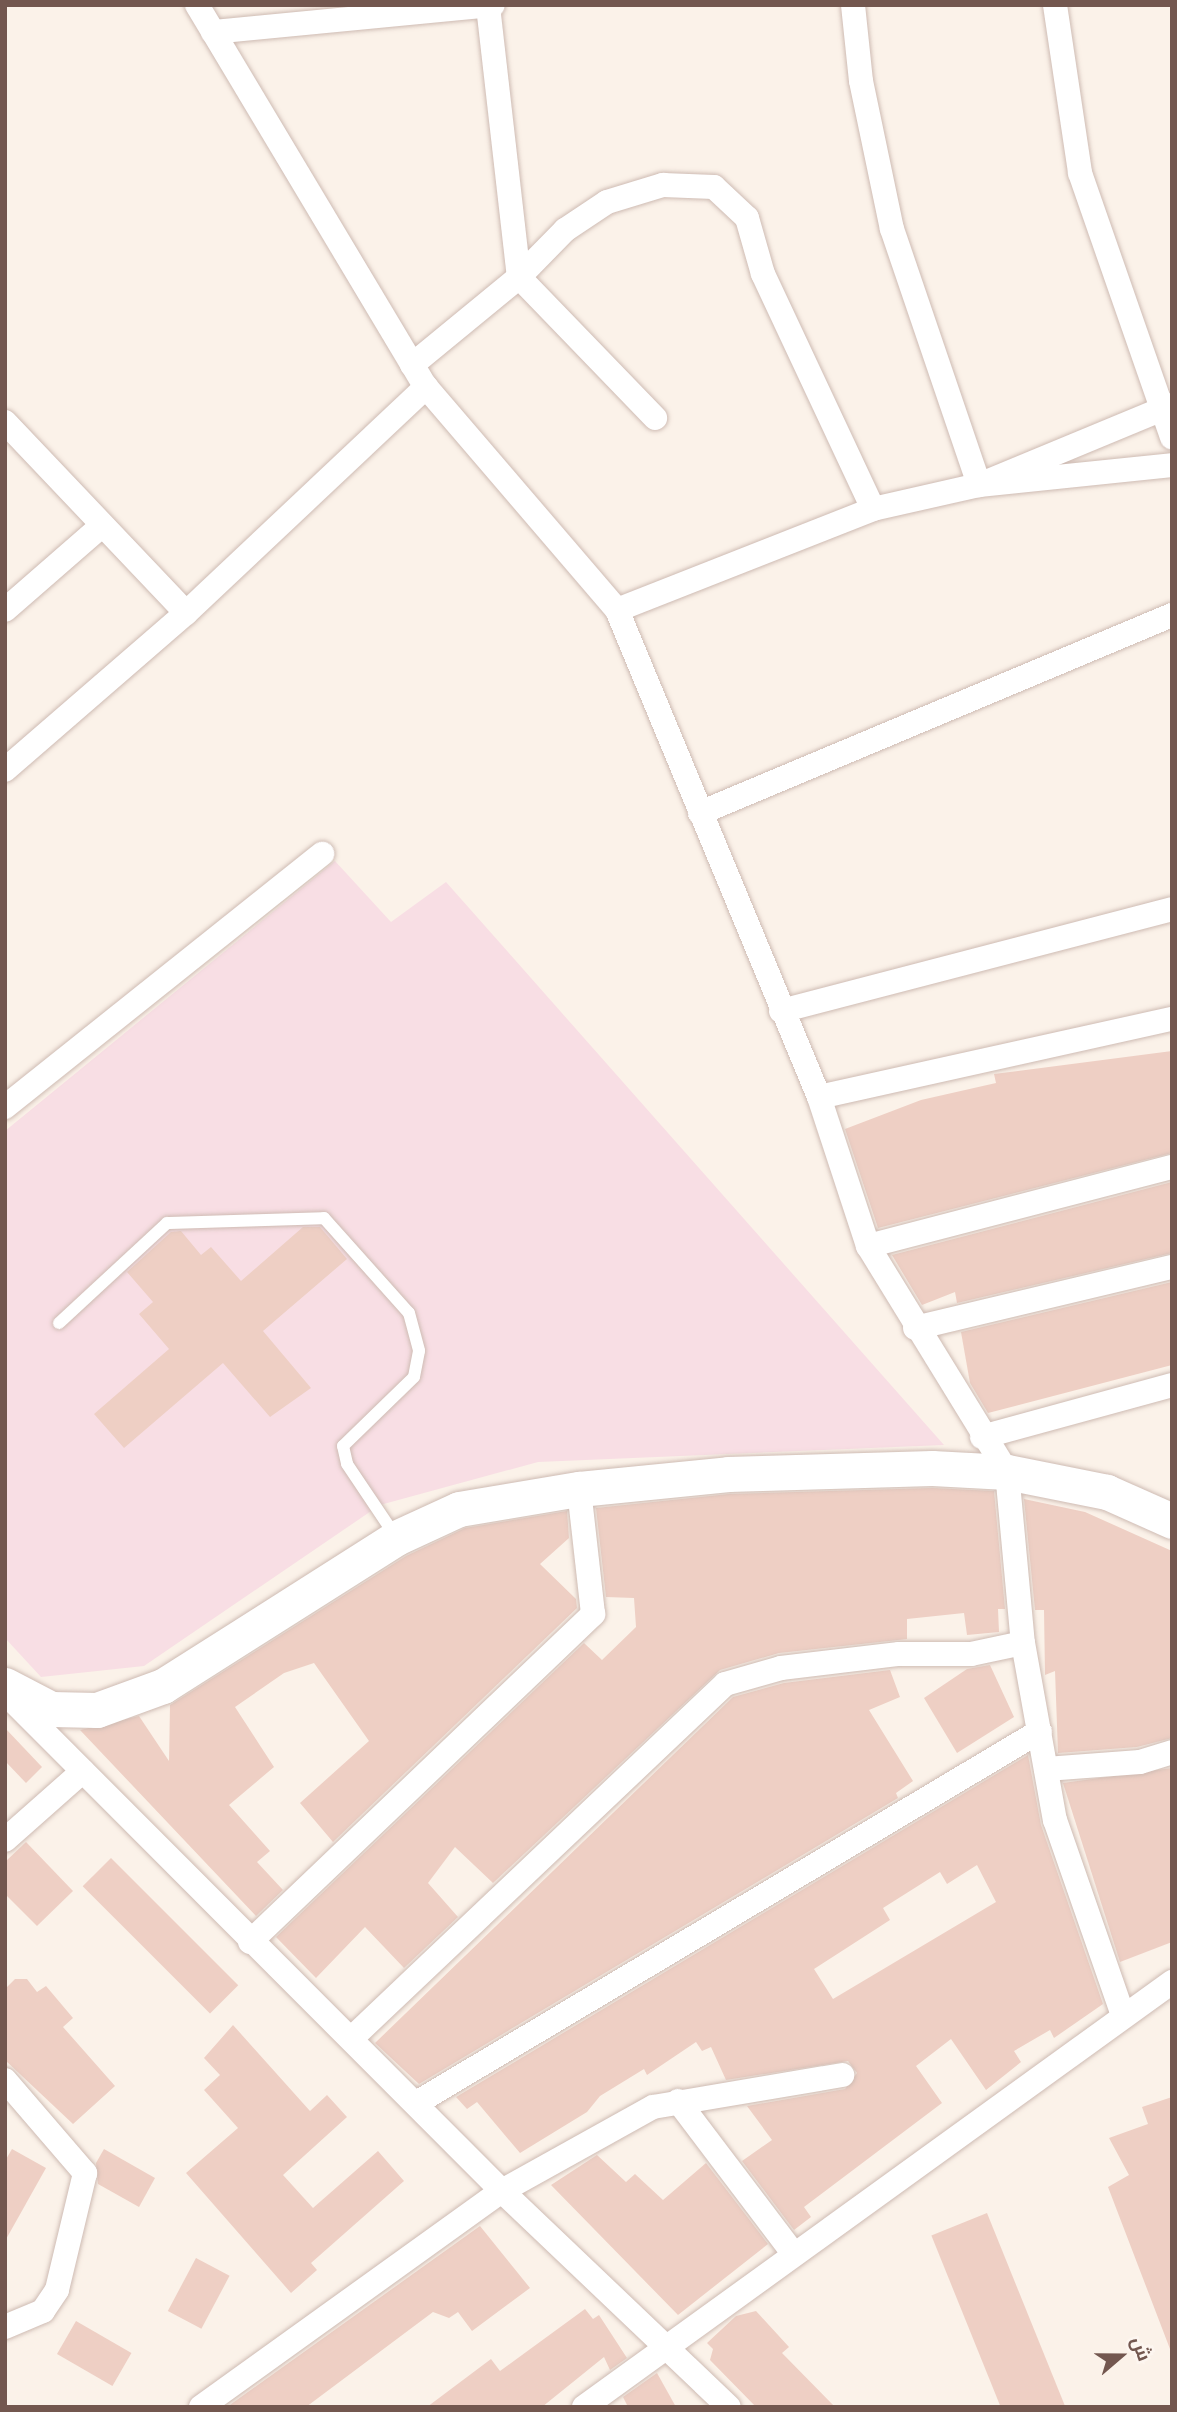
<!DOCTYPE html>
<meta charset="utf-8">
<style>
body{margin:0}
#map{position:relative;width:1177px;height:2412px;overflow:hidden;background:#fbf2e9;font-family:Helvetica,Cairo,sans-serif}
div>[style]{position:absolute}
.medical>*{inset:0;background:#f8dee4}
.building>*{inset:0;background:#eecfc4;transform-origin:0 0}
.roads{filter:drop-shadow(0 0 2px #cebbb3) drop-shadow(0 0 2px #cebbb3)}
.service>*{height:12px;margin:-6px;padding:0 6px;transform-origin:6px;border-radius:6px;background:#fff}
.minor>*{height:24px;margin:-12px;padding:0 12px;transform-origin:12px;border-radius:12px;background:#fff}
.secondary>*{height:35px;margin:-17.5px;padding:0 17.5px;transform-origin:17.5px;border-radius:17.5px;background:#fff}
span{translate:-50% -50%;white-space:nowrap;text-align:center;line-height:1.15;-webkit-text-stroke:5px #fdf6f0;paint-order:stroke}
.frame{position:absolute;inset:0;border:7px solid #73574f;pointer-events:none}
.north{position:absolute;left:1086px;top:2321px;width:70px;height:70px;-webkit-text-stroke:5px #fdf6f0;paint-order:stroke;rotate:70deg;font-size:19px;font-weight:700;line-height:28px;text-align:center;color:#73574f}
.north::after{content:'';display:block;margin:auto;width:24px;height:32px;background:#73574f;clip-path:polygon(50% 0,100% 100%,50% 72%,0 100%)}
</style>
<div id="map">
<div class="medical">
<div style="clip-path:polygon(335px 861px,391px 922px,446px 882px,944px 1445px,538px 1462px,380px 1505px,144px 1666px,41px 1677px,5px 1638px,5px 1131px)"></div>
</div>
<div class="building">
<div style="clip-path:polygon(1172px 1051px,1172px 1153px,878px 1228px,845px 1129px,921px 1100px,996px 1083px,994px 1074px)"></div>
<div style="clip-path:polygon(1172px 1182px,1172px 1253px,957px 1303px,955px 1292px,922px 1305px,892px 1255px)"></div>
<div style="clip-path:polygon(303px 1227px,320px 1227px,347px 1259px,263px 1331px,311px 1388px,270px 1417px,223px 1363px,124px 1448px,94px 1414px,169px 1349px,139px 1314px,153px 1302px,127px 1272px,171px 1232px,181px 1231px,201px 1255px,211px 1247px,241px 1281px)"></div>
<div style="clip-path:polygon(1172px 1282px,1172px 1365px,988px 1413px,970px 1383px,961px 1332px)"></div>
<div style="clip-path:polygon(932px 1488px,994px 1491px,1005px 1609px,998px 1609px,999px 1632px,967px 1635px,964px 1613px,907px 1619px,907px 1639px,779px 1653px,720px 1670px,493px 1883px,455px 1847px,428px 1883px,458px 1917px,404px 1968px,365px 1927px,316px 1978px,276px 1937px,584px 1643px,602px 1660px,636px 1627px,634px 1598px,606px 1597px,596px 1508px,729px 1494px)"></div>
<div style="clip-path:polygon(1024px 1499px,1085px 1512px,1172px 1551px,1172px 1738px,1137px 1747px,1058px 1753px,1055px 1671px,1045px 1675px,1044px 1610px,1035px 1610px)"></div>
<div style="clip-path:polygon(567px 1511px,569px 1538px,540px 1564px,576px 1599px,577px 1608px,333px 1842px,300px 1803px,369px 1741px,314px 1663px,284px 1673px,235px 1707px,274px 1767px,229px 1805px,270px 1851px,257px 1862px,283px 1890px,256px 1916px,80px 1730px,139px 1716px,169px 1761px,170px 1705px,406px 1556px,465px 1528px)"></div>
<div style="clip-path:polygon(990px 1665px,1014px 1717px,957px 1753px,924px 1698px,967px 1669px)"></div>
<div style="clip-path:polygon(890px 1670px,900px 1697px,869px 1710px,913px 1781px,896px 1793px,898px 1798px,419px 2084px,375px 2043px,733px 1697px,784px 1683px)"></div>
<div style="clip-path:polygon(5px 1728px,42px 1767px,26px 1783px,5px 1761px)"></div>
<div style="clip-path:polygon(evenodd,1028px 1755px,1041px 1825px,1103px 2004px,1054px 2038px,1050px 2030px,1014px 2051px,1021px 2062px,986px 2090px,951px 2039px,916px 2066px,942px 2103px,804px 2207px,811px 2217px,794px 2230px,742px 2161px,772px 2140px,747px 2106px,845px 2089px,857px 2073px,848px 2061px,726px 2080px,711px 2047px,702px 2051px,696px 2042px,647px 2075px,644px 2069px,600px 2096px,587px 2112px,520px 2153px,477px 2102px,467px 2109px,456px 2097px,1028px 1755px,977px 1865px,996px 1902px,833px 1999px,814px 1969px,890px 1920px,883px 1908px,940px 1872px,947px 1884px,977px 1865px)"></div>
<div style="clip-path:polygon(1172px 1768px,1172px 1942px,1120px 1962px,1063px 1783px)"></div>
<div style="clip-path:polygon(26px 1842px,73px 1891px,37px 1926px,5px 1894px,5px 1862px)"></div>
<div style="left:111px;top:1858px;width:180px;height:40px;rotate:45deg"></div>
<div style="clip-path:polygon(15px 1979px,27px 1979px,37px 1992px,46px 1986px,73px 2018px,63px 2027px,115px 2086px,73px 2124px,5px 2060px,5px 1989px)"></div>
<div style="clip-path:polygon(233px 2025px,310px 2111px,327px 2095px,347px 2117px,283px 2175px,313px 2208px,378px 2151px,404px 2181px,311px 2263px,317px 2270px,291px 2293px,186px 2173px,238px 2128px,204px 2090px,220px 2075px,204px 2058px)"></div>
<div style="clip-path:polygon(1172px 2097px,1172px 2348px,1170px 2349px,1108px 2187px,1129px 2175px,1109px 2138px,1148px 2124px,1142px 2107px)"></div>
<div style="clip-path:polygon(12px 2149px,46px 2168px,5px 2241px,5px 2161px)"></div>
<div style="clip-path:polygon(104px 2149px,155px 2178px,139px 2207px,98px 2184px,96px 2163px)"></div>
<div style="clip-path:polygon(597px 2155px,626px 2182px,635px 2174px,663px 2200px,706px 2163px,768px 2244px,678px 2315px,551px 2185px)"></div>
<div style="left:987px;top:2213px;width:209px;height:60px;rotate:68deg"></div>
<div style="clip-path:polygon(480px 2226px,530px 2288px,472px 2331px,458px 2312px,449px 2318px,433px 2312px,306px 2407px,227px 2407px)"></div>
<div style="left:196px;top:2258px;width:38px;height:60px;rotate:28deg"></div>
<div style="clip-path:polygon(585px 2309px,593px 2319px,599px 2315px,627px 2358px,610px 2370px,604px 2357px,542px 2407px,427px 2407px,491px 2359px,500px 2371px)"></div>
<div style="clip-path:polygon(756px 2311px,789px 2347px,782px 2353px,835px 2407px,756px 2407px,710px 2360px,713px 2349px,707px 2343px,736px 2316px)"></div>
<div style="left:76px;top:2321px;width:64px;height:38px;rotate:30deg"></div>
<div style="clip-path:polygon(657px 2373px,676px 2407px,628px 2407px,623px 2397px)"></div>
</div>
<div class="roads">
<div class="service">
<div style="left:59px;top:1323px;width:147px;rotate:-42.8deg"></div>
<div style="left:167px;top:1223px;width:157px;rotate:-1.8deg"></div>
<div style="left:324px;top:1218px;width:127px;rotate:48.2deg"></div>
<div style="left:409px;top:1313px;width:39px;rotate:75deg"></div>
<div style="left:419px;top:1351px;width:26px;rotate:101deg"></div>
<div style="left:414px;top:1377px;width:99px;rotate:135.8deg"></div>
<div style="left:343px;top:1446px;width:18px;rotate:77deg"></div>
<div style="left:347px;top:1464px;width:88px;rotate:56.1deg"></div>
</div>
<div class="minor">
<div style="left:197px;top:5px;width:445px;rotate:59.1deg"></div>
<div style="left:426px;top:387px;width:294px;rotate:49.4deg"></div>
<div style="left:617px;top:610px;width:527px;rotate:67.47deg"></div>
<div style="left:819px;top:1097px;width:157px;rotate:71.8deg"></div>
<div style="left:868px;top:1246px;width:265px;rotate:58.4deg"></div>
<div style="left:1007px;top:1472px;width:172px;rotate:84.7deg"></div>
<div style="left:1023px;top:1643px;width:180px;rotate:79.8deg"></div>
<div style="left:1055px;top:1820px;width:207px;rotate:70.8deg"></div>
<div style="left:853px;top:5px;width:76px;rotate:84deg"></div>
<div style="left:861px;top:81px;width:151px;rotate:78.2deg"></div>
<div style="left:892px;top:229px;width:270px;rotate:71.2deg"></div>
<div style="left:979px;top:485px;width:194px;rotate:-5.9deg"></div>
<div style="left:1055px;top:5px;width:170px;rotate:81.5deg"></div>
<div style="left:1080px;top:173px;width:280px;rotate:70.8deg"></div>
<div style="left:488px;top:6px;width:273px;rotate:83.5deg"></div>
<div style="left:519px;top:277px;width:196px;rotate:46deg"></div>
<div style="left:213px;top:32px;width:281px;rotate:-5.5deg"></div>
<div style="left:412px;top:365px;width:139px;rotate:-39.4deg"></div>
<div style="left:519px;top:277px;width:66px;rotate:-45.6deg"></div>
<div style="left:565px;top:230px;width:50px;rotate:-33.7deg"></div>
<div style="left:607px;top:202px;width:59px;rotate:-16.9deg"></div>
<div style="left:663px;top:185px;width:51px;rotate:2.2deg"></div>
<div style="left:714px;top:187px;width:45px;rotate:43.2deg"></div>
<div style="left:747px;top:218px;width:58px;rotate:74.1deg"></div>
<div style="left:763px;top:274px;width:259px;rotate:64.9deg"></div>
<div style="left:5px;top:422px;width:263px;rotate:46.5deg"></div>
<div style="left:186px;top:613px;width:240px;rotate:139.1deg"></div>
<div style="left:5px;top:610px;width:126px;rotate:-41.1deg"></div>
<div style="left:617px;top:610px;width:275px;rotate:-21.5deg"></div>
<div style="left:873px;top:509px;width:109px;rotate:-12.8deg"></div>
<div style="left:979px;top:485px;width:209px;rotate:-22.5deg"></div>
<div style="left:186px;top:613px;width:330px;rotate:-43.3deg"></div>
<div style="left:700px;top:813px;width:512px;rotate:-22.76deg"></div>
<div style="left:781px;top:1011px;width:404px;rotate:-14.6deg"></div>
<div style="left:819px;top:1097px;width:362px;rotate:-12.5deg"></div>
<div style="left:5px;top:1107px;width:406px;rotate:-38.6deg"></div>
<div style="left:868px;top:1246px;width:314px;rotate:-14.6deg"></div>
<div style="left:915px;top:1328px;width:264px;rotate:-13.4deg"></div>
<div style="left:982px;top:1437px;width:197px;rotate:-15.3deg"></div>
<div style="left:7px;top:1695px;width:701px;rotate:45.06deg"></div>
<div style="left:502px;top:2191px;width:313px;rotate:43.6deg"></div>
<div style="left:1046px;top:1769px;width:94px;rotate:-4.3deg"></div>
<div style="left:1140px;top:1762px;width:34px;rotate:-17deg"></div>
<div style="left:5px;top:1840px;width:104px;rotate:-41.5deg"></div>
<div style="left:250px;top:1942px;width:475px;rotate:-43.7deg"></div>
<div style="left:593px;top:1614px;width:126px;rotate:-96.4deg"></div>
<div style="left:352px;top:2038px;width:514px;rotate:-43.5deg"></div>
<div style="left:725px;top:1684px;width:58px;rotate:-15.9deg"></div>
<div style="left:781px;top:1668px;width:119px;rotate:-6.8deg"></div>
<div style="left:899px;top:1654px;width:72px"></div>
<div style="left:971px;top:1654px;width:53px;rotate:-11.9deg"></div>
<div style="left:5px;top:2080px;width:123px;rotate:49.3deg"></div>
<div style="left:85px;top:2173px;width:120px;rotate:103.5deg"></div>
<div style="left:57px;top:2290px;width:25px;rotate:124deg"></div>
<div style="left:43px;top:2311px;width:41px;rotate:157.2deg"></div>
<div style="left:678px;top:2101px;width:189px;rotate:52.9deg"></div>
<div style="left:418px;top:2102px;width:724px;rotate:-30.81deg"></div>
<div style="left:201px;top:2407px;width:370px;rotate:-35.7deg"></div>
<div style="left:502px;top:2191px;width:173px;rotate:-29.1deg"></div>
<div style="left:653px;top:2107px;width:192px;rotate:-9.6deg"></div>
<div style="left:584px;top:2407px;width:726px;rotate:-35.86deg"></div>
</div>
<div class="secondary">
<div style="left:5px;top:1685px;width:52px;rotate:27.6deg"></div>
<div style="left:51px;top:1709px;width:46px;rotate:1.2deg"></div>
<div style="left:97px;top:1710px;width:70px;rotate:-20deg"></div>
<div style="left:163px;top:1686px;width:276px;rotate:-32.4deg"></div>
<div style="left:396px;top:1538px;width:69px;rotate:-24.7deg"></div>
<div style="left:459px;top:1509px;width:122px;rotate:-9.5deg"></div>
<div style="left:579px;top:1489px;width:150px;rotate:-5.7deg"></div>
<div style="left:728px;top:1474px;width:204px;rotate:-1.7deg"></div>
<div style="left:932px;top:1468px;width:75px;rotate:3.1deg"></div>
<div style="left:1007px;top:1472px;width:102px;rotate:11.3deg"></div>
<div style="left:1107px;top:1492px;width:71px;rotate:24deg"></div>
</div>
</div>
<div class="frame"></div>
<div class="north">ش</div>
</div>
